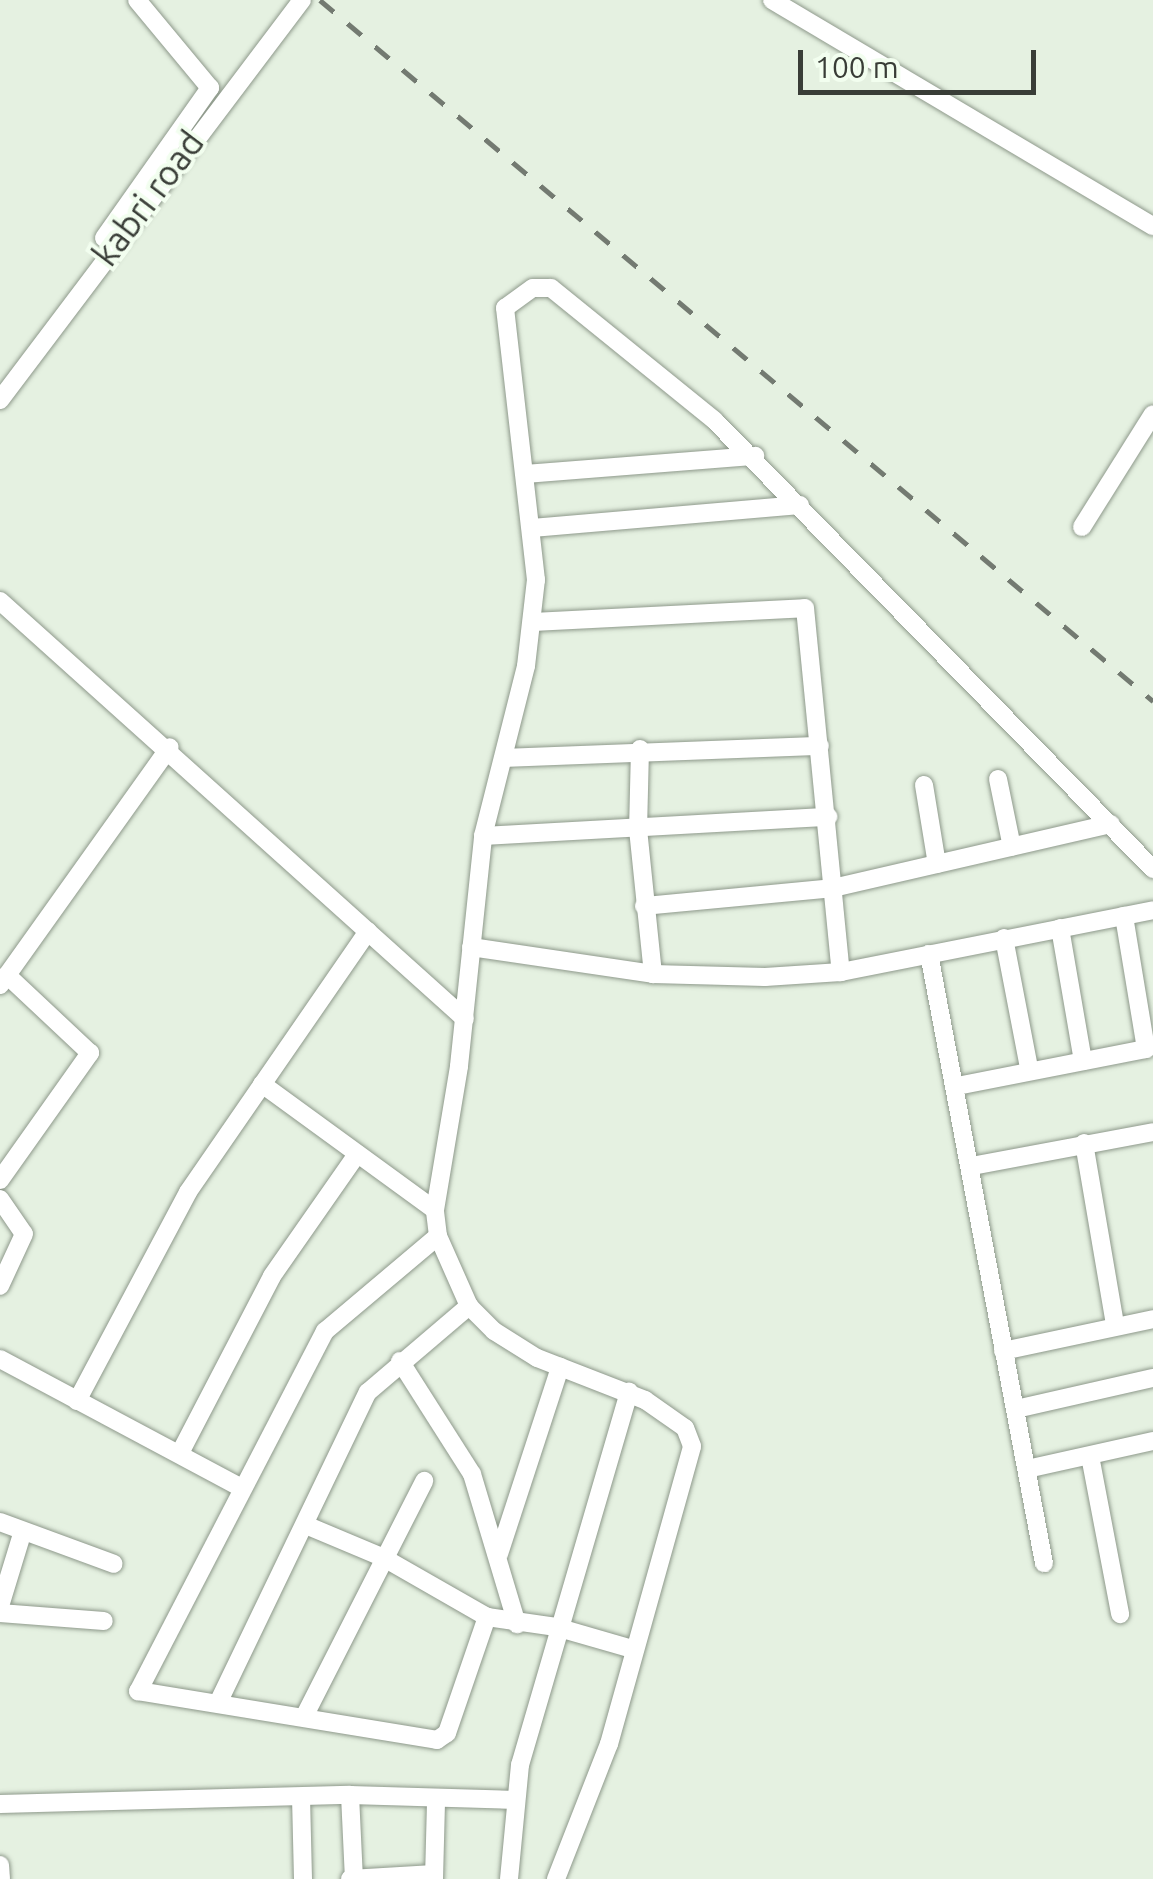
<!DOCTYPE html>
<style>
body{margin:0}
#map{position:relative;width:1153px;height:1879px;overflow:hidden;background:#e5f1e1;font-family:Ubuntu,sans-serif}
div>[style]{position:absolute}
.roads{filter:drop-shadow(0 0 2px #8e998b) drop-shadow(0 0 2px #8e998b)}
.minor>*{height:18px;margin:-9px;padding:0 9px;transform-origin:9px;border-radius:9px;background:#fff}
.rail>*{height:5px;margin-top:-2.5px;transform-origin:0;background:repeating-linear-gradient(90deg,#737a71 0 18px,transparent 0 36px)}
span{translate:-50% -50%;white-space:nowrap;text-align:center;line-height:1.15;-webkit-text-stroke:8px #f2feef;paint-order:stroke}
.street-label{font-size:35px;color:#393d37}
.scale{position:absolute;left:798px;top:50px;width:238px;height:45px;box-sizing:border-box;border:5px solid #393d37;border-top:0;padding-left:12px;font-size:30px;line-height:35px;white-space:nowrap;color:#393d37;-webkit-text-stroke:8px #f2feef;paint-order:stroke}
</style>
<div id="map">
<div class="roads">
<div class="minor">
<div style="left:772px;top:0;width:443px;rotate:30.7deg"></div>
<div style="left:104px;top:238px;width:184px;rotate:-54.8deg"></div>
<div style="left:210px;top:88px;width:114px;rotate:-129.7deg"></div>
<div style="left:0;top:400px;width:501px;rotate:-52.95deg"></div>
<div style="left:525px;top:474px;width:231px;rotate:-4.5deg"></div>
<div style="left:1082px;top:527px;width:133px;rotate:-57.9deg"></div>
<div style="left:532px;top:528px;width:269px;rotate:-4.9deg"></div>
<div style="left:0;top:601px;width:625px;rotate:41.95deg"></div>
<div style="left:532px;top:622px;width:273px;rotate:-2.9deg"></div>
<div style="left:805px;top:608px;width:366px;rotate:84.4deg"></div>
<div style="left:640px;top:749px;width:80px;rotate:91.4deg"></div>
<div style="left:638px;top:829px;width:146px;rotate:84.1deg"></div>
<div style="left:505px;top:758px;width:315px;rotate:-2.2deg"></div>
<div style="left:998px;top:779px;width:69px;rotate:78.4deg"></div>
<div style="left:924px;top:785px;width:80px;rotate:80.7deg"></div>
<div style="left:483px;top:836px;width:346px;rotate:-3.2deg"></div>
<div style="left:644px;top:906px;width:190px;rotate:-5.4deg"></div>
<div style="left:833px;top:888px;width:285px;rotate:-13deg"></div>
<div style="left:1060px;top:928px;width:135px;rotate:80.2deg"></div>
<div style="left:1004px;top:938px;width:132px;rotate:79.1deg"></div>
<div style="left:471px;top:947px;width:184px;rotate:8.4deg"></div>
<div style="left:653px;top:974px;width:112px;rotate:1.5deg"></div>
<div style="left:765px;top:977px;width:76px;rotate:-3.8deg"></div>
<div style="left:841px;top:972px;width:318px;rotate:-11.2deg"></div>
<div style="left:929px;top:954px;width:620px;rotate:79.31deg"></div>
<div style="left:0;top:985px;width:292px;rotate:-54.5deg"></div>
<div style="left:262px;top:1084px;width:214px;rotate:36.1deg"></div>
<div style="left:957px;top:1086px;width:193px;rotate:-11.1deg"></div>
<div style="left:1146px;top:1049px;width:135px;rotate:-99.4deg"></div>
<div style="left:1084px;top:1143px;width:184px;rotate:80.3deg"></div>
<div style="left:972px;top:1166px;width:184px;rotate:-10.6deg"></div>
<div style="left:0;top:1180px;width:156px;rotate:-54.7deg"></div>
<div style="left:90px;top:1053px;width:114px;rotate:-136.8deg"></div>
<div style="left:0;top:1199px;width:42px;rotate:55.6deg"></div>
<div style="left:24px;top:1234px;width:57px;rotate:114.8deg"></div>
<div style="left:438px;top:1236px;width:148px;rotate:139.9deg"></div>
<div style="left:325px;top:1331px;width:406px;rotate:117.4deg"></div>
<div style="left:138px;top:1691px;width:303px;rotate:9.3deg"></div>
<div style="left:437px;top:1740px;width:12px;rotate:-35deg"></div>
<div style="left:447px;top:1733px;width:123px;rotate:-71deg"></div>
<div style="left:1003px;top:1351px;width:153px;rotate:-12deg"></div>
<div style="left:0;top:1359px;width:274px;rotate:28.1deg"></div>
<div style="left:400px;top:1361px;width:134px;rotate:57.5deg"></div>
<div style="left:472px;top:1474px;width:157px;rotate:73.3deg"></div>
<div style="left:77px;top:1401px;width:237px;rotate:-62deg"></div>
<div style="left:188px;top:1192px;width:317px;rotate:-55.4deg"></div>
<div style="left:1016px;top:1409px;width:140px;rotate:-12.8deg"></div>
<div style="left:180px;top:1453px;width:199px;rotate:-62.5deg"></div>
<div style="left:272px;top:1276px;width:149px;rotate:-55.1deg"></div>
<div style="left:1090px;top:1456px;width:161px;rotate:79.2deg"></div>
<div style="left:1027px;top:1469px;width:129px;rotate:-12.5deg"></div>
<div style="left:0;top:1522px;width:121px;rotate:20.2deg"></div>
<div style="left:308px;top:1526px;width:82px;rotate:22.8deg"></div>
<div style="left:384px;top:1558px;width:119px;rotate:29.8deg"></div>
<div style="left:487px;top:1617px;width:70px;rotate:8.2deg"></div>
<div style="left:556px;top:1627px;width:79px;rotate:16.1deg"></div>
<div style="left:499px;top:1554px;width:197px;rotate:-71.9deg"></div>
<div style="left:0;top:1606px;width:78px;rotate:-73deg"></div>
<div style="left:0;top:1613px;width:104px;rotate:4.4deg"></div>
<div style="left:219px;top:1701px;width:343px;rotate:-64.3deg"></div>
<div style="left:368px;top:1392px;width:133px;rotate:-40.4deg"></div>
<div style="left:304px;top:1717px;width:265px;rotate:-63deg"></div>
<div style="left:350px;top:1795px;width:84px;rotate:87.3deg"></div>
<div style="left:301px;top:1797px;width:82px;rotate:88.6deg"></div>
<div style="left:0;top:1804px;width:350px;rotate:-1.5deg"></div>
<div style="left:350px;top:1795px;width:166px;rotate:1.7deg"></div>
<div style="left:0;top:1865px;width:14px;rotate:86deg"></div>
<div style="left:350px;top:1879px;width:84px;rotate:-3.4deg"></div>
<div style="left:434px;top:1879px;width:78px;rotate:-88.5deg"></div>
<div style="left:509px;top:1879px;width:115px;rotate:-84.5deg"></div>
<div style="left:520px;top:1765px;width:389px;rotate:-73.7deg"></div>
<div style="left:556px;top:1879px;width:145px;rotate:-68.6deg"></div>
<div style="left:609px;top:1744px;width:309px;rotate:-74.4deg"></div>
<div style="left:692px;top:1446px;width:19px;rotate:-111deg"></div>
<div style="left:685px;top:1428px;width:49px;rotate:-145deg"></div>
<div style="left:645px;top:1400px;width:116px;rotate:-158.7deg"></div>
<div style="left:537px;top:1358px;width:51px;rotate:-147.9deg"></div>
<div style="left:494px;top:1331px;width:35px;rotate:-135deg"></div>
<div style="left:469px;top:1306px;width:77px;rotate:-113.9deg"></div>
<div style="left:438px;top:1236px;width:26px;rotate:-97deg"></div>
<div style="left:435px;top:1210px;width:146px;rotate:-80.5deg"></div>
<div style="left:459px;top:1066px;width:231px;rotate:-84deg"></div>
<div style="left:483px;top:836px;width:175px;rotate:-75.8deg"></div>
<div style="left:526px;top:666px;width:87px;rotate:-83.4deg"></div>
<div style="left:536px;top:580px;width:274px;rotate:-96.5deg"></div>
<div style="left:505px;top:308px;width:34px;rotate:-36deg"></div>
<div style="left:533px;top:288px;width:18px"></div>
<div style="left:551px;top:288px;width:210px;rotate:39deg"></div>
<div style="left:714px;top:420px;width:628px;rotate:45.65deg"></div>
</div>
</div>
<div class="rail">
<div style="left:320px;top:0;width:1089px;rotate:40.08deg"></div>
</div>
<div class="street-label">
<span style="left:148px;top:198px;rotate:-53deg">kabri road</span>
</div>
<div class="scale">100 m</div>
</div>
